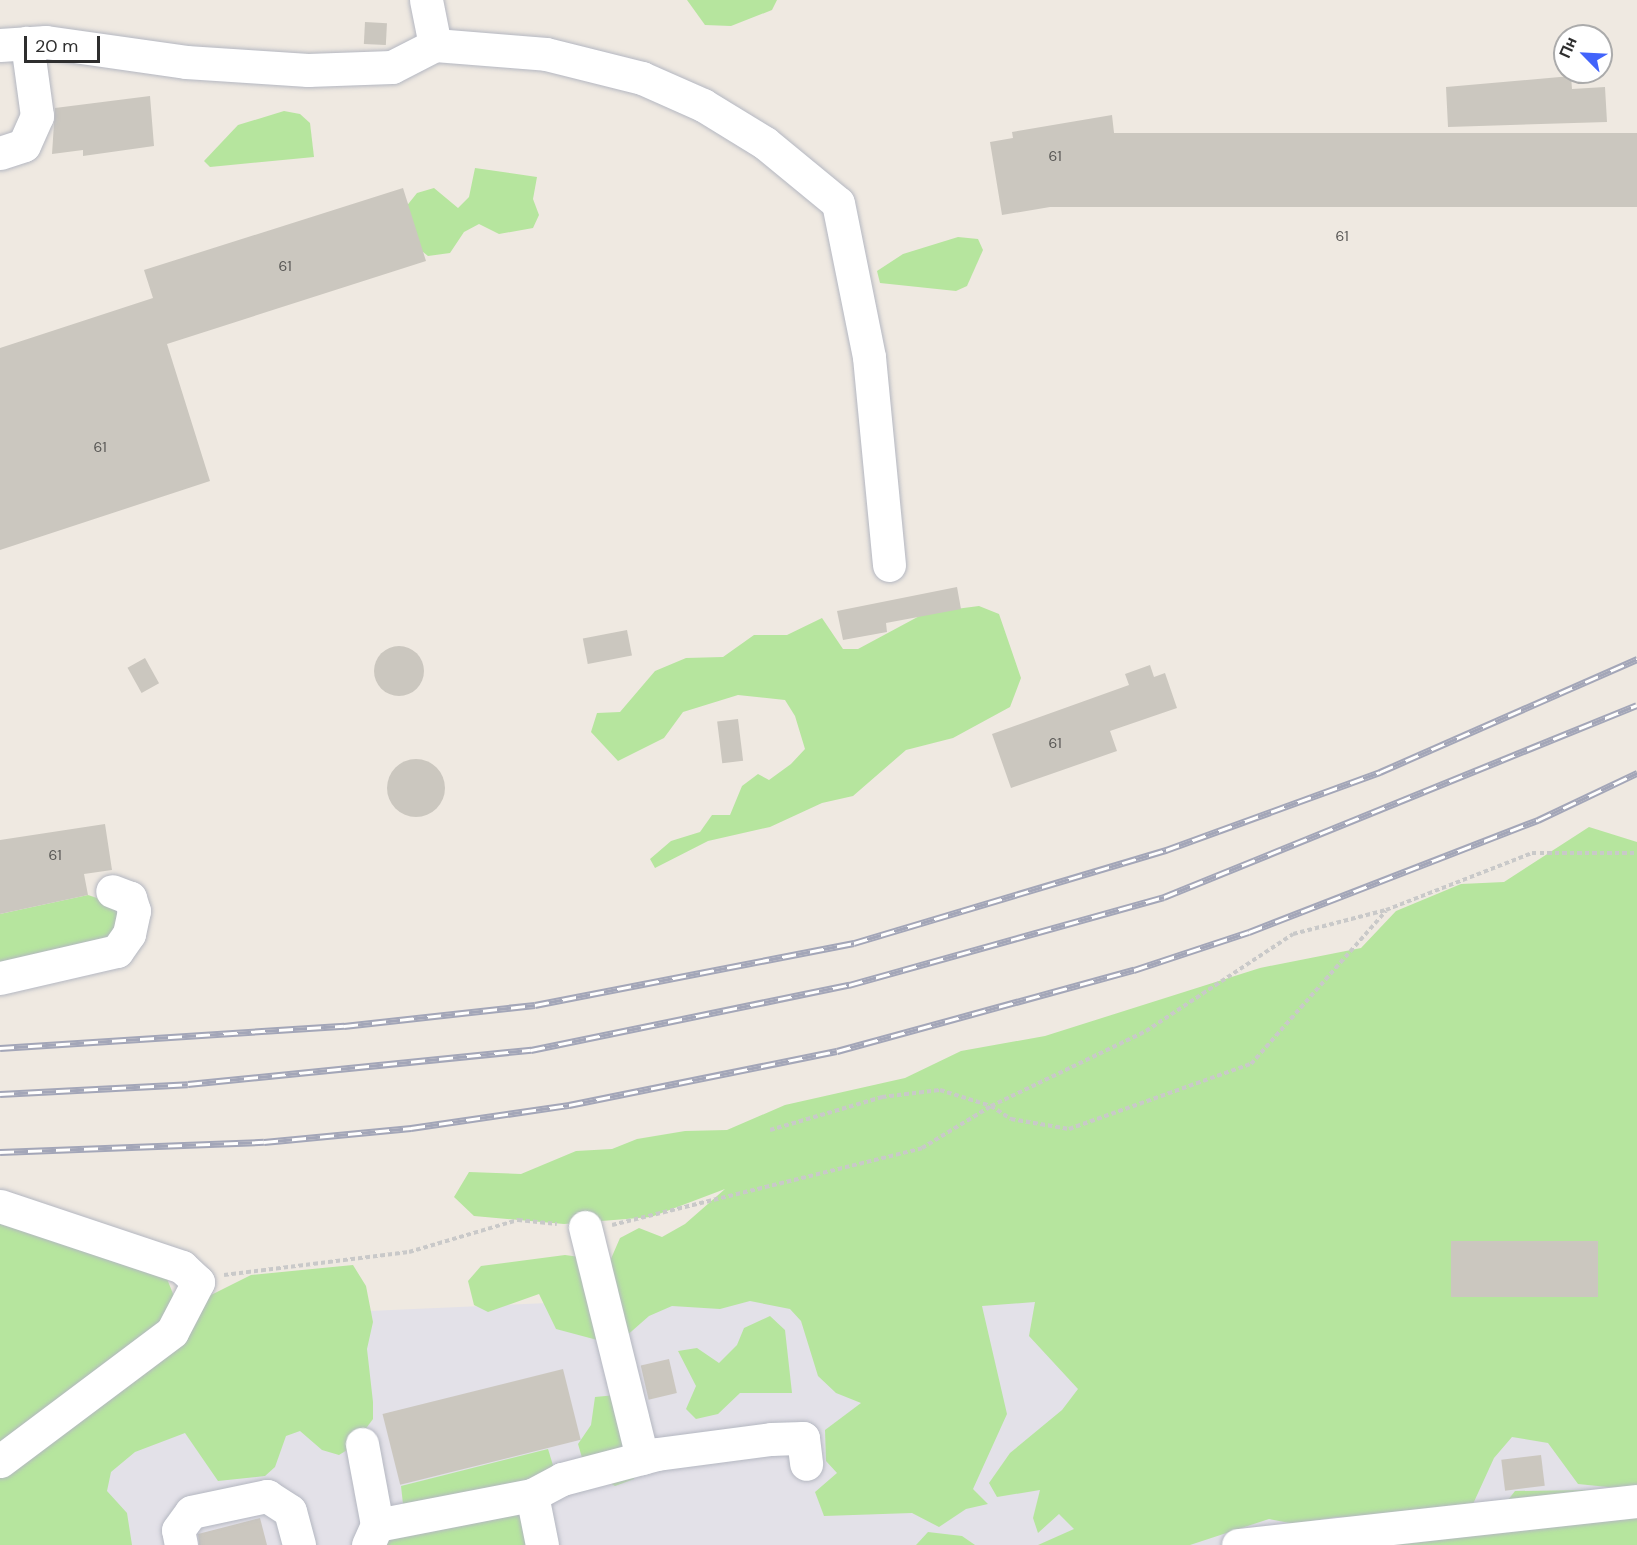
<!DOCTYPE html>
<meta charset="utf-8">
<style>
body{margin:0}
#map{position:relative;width:1637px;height:1545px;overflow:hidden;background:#efe9e1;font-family:"DM Sans",sans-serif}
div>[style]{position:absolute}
.industrial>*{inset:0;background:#e3e1e8}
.green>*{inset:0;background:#b6e59e}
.building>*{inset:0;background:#cbc7bf;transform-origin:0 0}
.round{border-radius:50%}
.path>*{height:4px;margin-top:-2px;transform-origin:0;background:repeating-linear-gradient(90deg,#c9c9c9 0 4.5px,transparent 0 7.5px)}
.roads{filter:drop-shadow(0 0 2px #b4b7c1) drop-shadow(0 0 2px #b4b7c1)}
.minor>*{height:33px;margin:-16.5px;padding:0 16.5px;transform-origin:16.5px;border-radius:16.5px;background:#fff}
.rail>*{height:7px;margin-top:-3.5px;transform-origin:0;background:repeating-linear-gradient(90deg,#fff 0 14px,#a3a6b8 0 28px);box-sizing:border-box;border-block:2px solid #a3a6b8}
span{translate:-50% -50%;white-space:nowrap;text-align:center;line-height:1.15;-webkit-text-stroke:4.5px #fff;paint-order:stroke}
.number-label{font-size:14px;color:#555452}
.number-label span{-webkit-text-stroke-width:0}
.north{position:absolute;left:1553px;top:24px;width:60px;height:60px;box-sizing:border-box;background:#fff;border:2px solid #ababab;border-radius:50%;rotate:294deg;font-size:16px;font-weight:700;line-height:24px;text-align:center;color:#2e2e2e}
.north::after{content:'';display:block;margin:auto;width:21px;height:27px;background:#4264fb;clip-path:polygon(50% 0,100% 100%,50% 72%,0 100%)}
.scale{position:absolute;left:24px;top:36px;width:76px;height:27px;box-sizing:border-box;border:3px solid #2e2e2e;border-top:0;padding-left:8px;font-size:18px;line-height:21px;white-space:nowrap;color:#2e2e2e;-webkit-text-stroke:4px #fff;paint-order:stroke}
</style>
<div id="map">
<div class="industrial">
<div style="clip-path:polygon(1363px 1142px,1637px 1393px,1637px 1545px,0 1545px,0 1519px,278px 1315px,820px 1291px)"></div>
</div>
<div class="green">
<div style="clip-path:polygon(687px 0,777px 0,772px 10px,731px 26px,705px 25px)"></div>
<div style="clip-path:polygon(284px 111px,300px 114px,310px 123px,314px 157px,210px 167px,204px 161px,238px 125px)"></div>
<div style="clip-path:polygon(475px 168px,537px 177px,533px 199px,539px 215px,533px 228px,499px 234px,479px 224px,464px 232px,450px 253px,428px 256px,412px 243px,405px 208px,417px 193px,434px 188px,458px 208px,469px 197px)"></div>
<div style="clip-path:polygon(958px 237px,978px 239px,983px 250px,967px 286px,956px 291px,880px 283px,877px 271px,903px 254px)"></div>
<div style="clip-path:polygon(979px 606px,999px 614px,1021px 678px,1010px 707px,953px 738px,906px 750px,853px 796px,822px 803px,770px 827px,708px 841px,655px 868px,650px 859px,671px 841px,700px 832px,712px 815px,730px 815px,742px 786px,758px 774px,769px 780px,791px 764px,805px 749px,795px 716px,785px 700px,738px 695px,683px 712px,664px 738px,618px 761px,591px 732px,597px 713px,620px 712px,655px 671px,686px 658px,723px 657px,754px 635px,787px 635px,822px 618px,843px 649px,858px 649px,925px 613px)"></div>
<div style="clip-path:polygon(1589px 827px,1637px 842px,1637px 1490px,1578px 1484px,1548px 1443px,1512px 1437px,1494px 1458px,1473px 1504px,1397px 1519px,1337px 1517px,1295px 1524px,1269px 1519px,1190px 1545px,1038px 1545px,1074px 1529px,1059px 1514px,1038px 1533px,1033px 1518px,1040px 1490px,997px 1497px,989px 1483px,1010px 1453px,1062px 1410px,1078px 1389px,1029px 1336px,1035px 1302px,982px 1306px,1007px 1414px,973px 1489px,988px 1504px,966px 1509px,939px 1527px,912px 1513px,824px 1516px,815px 1492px,837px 1473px,826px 1461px,825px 1430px,861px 1403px,836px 1393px,818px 1376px,801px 1321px,790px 1309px,750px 1301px,720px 1309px,672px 1306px,649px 1316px,616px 1345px,556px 1329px,539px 1294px,488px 1312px,474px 1305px,468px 1281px,481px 1266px,565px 1255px,610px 1261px,620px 1238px,639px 1228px,662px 1237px,685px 1224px,725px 1189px,651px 1217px,564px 1224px,474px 1216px,454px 1197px,469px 1172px,521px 1174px,576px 1151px,612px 1149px,637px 1139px,685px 1131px,727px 1130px,785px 1105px,905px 1078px,961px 1051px,1045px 1036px,1260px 968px,1361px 948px,1396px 911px,1461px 884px,1504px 882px)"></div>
<div style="clip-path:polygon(88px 895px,121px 906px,111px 937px,0 965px,0 914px)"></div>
<div style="clip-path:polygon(0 1224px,165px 1274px,176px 1301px,170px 1318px,0 1453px)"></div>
<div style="clip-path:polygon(353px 1265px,366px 1286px,373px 1322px,367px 1349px,373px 1402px,373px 1419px,352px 1447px,339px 1455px,322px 1450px,300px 1431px,286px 1436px,275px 1467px,265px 1476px,218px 1481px,185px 1433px,135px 1452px,111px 1472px,107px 1491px,127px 1513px,132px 1545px,0 1545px,0 1472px,197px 1302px,251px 1275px)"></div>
<div style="clip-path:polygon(770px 1316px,785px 1330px,792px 1393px,740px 1393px,718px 1414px,696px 1419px,686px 1409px,696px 1386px,678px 1351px,697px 1348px,719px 1363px,737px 1345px,744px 1328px)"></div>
<div style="clip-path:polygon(616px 1395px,637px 1468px,634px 1479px,615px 1486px,585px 1468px,578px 1444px,591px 1425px,595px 1397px)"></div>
<div style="clip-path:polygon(548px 1449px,556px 1475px,403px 1504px,401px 1486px)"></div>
<div style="clip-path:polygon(1587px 1490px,1637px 1501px,1637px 1545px,1229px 1545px,1491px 1522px,1515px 1491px)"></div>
<div style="clip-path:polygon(521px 1508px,535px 1545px,379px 1545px,383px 1539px)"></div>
<div style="clip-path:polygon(928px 1532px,962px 1536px,975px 1545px,916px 1545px)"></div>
</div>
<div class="building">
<div style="left:365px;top:22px;width:22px;height:22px;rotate:3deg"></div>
<div style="clip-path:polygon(1571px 76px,1572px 89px,1605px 87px,1607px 122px,1448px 127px,1446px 87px)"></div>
<div style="clip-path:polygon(150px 96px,154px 146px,83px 156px,83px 150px,52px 154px,55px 108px)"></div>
<div style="clip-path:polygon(1112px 115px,1121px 195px,1002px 215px,990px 142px,1013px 138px,1012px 132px)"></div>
<div style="left:1637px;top:133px;width:74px;height:605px;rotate:90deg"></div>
<div style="clip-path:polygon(403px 188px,426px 261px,167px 344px,210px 481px,0 550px,0 348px,153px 298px,144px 270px)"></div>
<div style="clip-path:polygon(957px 587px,961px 609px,886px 623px,887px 632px,843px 640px,837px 611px)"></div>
<div style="left:627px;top:630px;width:26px;height:45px;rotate:79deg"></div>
<div class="round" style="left:374px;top:646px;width:50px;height:50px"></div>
<div style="left:145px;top:658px;width:29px;height:20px;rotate:61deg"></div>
<div style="clip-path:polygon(1150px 665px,1154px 677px,1165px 673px,1177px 708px,1110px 731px,1117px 751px,1011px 788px,992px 734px,1129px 685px,1125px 674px)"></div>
<div style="left:738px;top:719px;width:42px;height:21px;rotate:83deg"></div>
<div class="round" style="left:387px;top:759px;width:58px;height:58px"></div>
<div style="clip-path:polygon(105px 824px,112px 870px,84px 874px,88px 895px,0 914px,0 840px)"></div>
<div style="left:1451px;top:1241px;width:147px;height:56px"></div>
<div style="left:669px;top:1359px;width:35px;height:29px;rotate:77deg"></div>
<div style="left:563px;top:1369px;width:73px;height:186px;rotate:76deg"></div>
<div style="left:1541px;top:1455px;width:31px;height:40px;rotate:83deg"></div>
<div style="clip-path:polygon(260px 1518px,267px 1545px,199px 1545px,198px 1534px)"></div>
</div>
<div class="path">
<div style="left:770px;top:1130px;width:117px;rotate:-16.4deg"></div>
<div style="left:882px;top:1097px;width:58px;rotate:-6.9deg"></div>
<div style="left:940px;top:1090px;width:53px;rotate:17.4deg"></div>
<div style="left:991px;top:1106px;width:24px;rotate:33deg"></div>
<div style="left:1011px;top:1119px;width:59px;rotate:9.8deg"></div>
<div style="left:1069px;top:1129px;width:193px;rotate:-19.7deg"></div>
<div style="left:1251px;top:1064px;width:204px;rotate:-48.6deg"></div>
<div style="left:612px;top:1225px;width:319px;rotate:-13.9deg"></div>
<div style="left:922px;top:1148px;width:81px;rotate:-31.3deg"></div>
<div style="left:991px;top:1106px;width:172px;rotate:-25.8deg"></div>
<div style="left:1146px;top:1031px;width:176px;rotate:-33.4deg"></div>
<div style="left:1293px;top:934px;width:96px;rotate:-14.5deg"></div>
<div style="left:1386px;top:910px;width:157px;rotate:-21.3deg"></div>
<div style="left:1532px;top:853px;width:105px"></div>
<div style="left:224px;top:1275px;width:186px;rotate:-7.1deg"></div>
<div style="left:409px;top:1252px;width:114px;rotate:-16.4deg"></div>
<div style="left:518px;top:1220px;width:39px;rotate:6deg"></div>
</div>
<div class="roads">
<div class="minor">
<div style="left:426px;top:0;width:46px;rotate:78.7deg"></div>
<div style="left:435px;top:45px;width:111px;rotate:4.6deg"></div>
<div style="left:546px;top:54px;width:99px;rotate:14deg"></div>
<div style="left:642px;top:78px;width:67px;rotate:23.9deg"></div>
<div style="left:703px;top:105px;width:73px;rotate:31.5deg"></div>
<div style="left:765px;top:143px;width:94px;rotate:39.4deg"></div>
<div style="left:838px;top:203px;width:157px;rotate:78.6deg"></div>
<div style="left:869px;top:357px;width:209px;rotate:84.5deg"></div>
<div style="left:0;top:45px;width:46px;rotate:-3.7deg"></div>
<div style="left:46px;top:42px;width:141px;rotate:8.1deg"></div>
<div style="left:186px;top:62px;width:122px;rotate:3.8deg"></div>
<div style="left:308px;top:70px;width:84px;rotate:-2deg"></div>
<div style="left:392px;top:67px;width:48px;rotate:-27.1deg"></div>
<div style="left:0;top:153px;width:25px;rotate:-18deg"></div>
<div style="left:24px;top:145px;width:32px;rotate:-66deg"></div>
<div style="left:37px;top:116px;width:74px;rotate:-97.8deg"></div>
<div style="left:0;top:978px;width:120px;rotate:-13deg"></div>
<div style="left:117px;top:951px;width:21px;rotate:-55deg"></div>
<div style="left:129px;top:934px;width:24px;rotate:-78deg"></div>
<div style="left:134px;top:911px;width:14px;rotate:-107deg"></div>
<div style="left:130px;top:898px;width:19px;rotate:-159deg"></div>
<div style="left:0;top:1206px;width:192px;rotate:18.5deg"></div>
<div style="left:182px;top:1267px;width:22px;rotate:43deg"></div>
<div style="left:198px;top:1282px;width:56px;rotate:117.5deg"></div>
<div style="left:172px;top:1332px;width:215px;rotate:143.1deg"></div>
<div style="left:585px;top:1227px;width:238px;rotate:76.1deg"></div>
<div style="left:362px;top:1444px;width:82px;rotate:79.5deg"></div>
<div style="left:532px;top:1495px;width:34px;rotate:-28deg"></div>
<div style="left:562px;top:1479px;width:98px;rotate:-14.7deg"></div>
<div style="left:657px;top:1454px;width:115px;rotate:-7.5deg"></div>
<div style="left:771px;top:1439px;width:32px;rotate:-2deg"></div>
<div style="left:803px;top:1438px;width:26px;rotate:83deg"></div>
<div style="left:181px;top:1545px;width:15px;rotate:-101deg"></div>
<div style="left:178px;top:1530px;width:22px;rotate:-54deg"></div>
<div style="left:191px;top:1512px;width:78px;rotate:-11.9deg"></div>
<div style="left:267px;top:1496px;width:27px;rotate:33deg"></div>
<div style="left:290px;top:1511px;width:35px;rotate:75deg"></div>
<div style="left:368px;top:1545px;width:22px;rotate:-66deg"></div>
<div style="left:377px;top:1525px;width:158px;rotate:-11deg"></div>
<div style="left:532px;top:1495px;width:51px;rotate:78.7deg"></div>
<div style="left:1238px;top:1545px;width:401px;rotate:-6.3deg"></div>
</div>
</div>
<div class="rail">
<div style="left:0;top:1048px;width:345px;rotate:-3.7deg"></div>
<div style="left:344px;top:1026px;width:192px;rotate:-6.3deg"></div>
<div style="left:535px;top:1005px;width:325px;rotate:-11deg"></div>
<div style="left:854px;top:943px;width:326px;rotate:-16.6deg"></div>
<div style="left:1166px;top:850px;width:228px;rotate:-20deg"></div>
<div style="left:1380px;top:772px;width:281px;rotate:-23.7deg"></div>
<div style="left:0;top:1094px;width:188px;rotate:-3deg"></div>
<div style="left:188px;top:1084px;width:345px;rotate:-5.7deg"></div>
<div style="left:531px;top:1050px;width:325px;rotate:-11.6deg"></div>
<div style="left:849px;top:985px;width:327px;rotate:-15.6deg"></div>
<div style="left:1164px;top:897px;width:510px;rotate:-22.09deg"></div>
<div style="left:0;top:1152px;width:264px;rotate:-2.2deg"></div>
<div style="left:264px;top:1142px;width:148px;rotate:-5.4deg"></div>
<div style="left:411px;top:1128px;width:160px;rotate:-8.3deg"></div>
<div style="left:569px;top:1105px;width:273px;rotate:-11.4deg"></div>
<div style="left:837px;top:1051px;width:308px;rotate:-15.3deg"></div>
<div style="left:1134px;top:970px;width:121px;rotate:-18.3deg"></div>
<div style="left:1249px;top:932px;width:310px;rotate:-21.2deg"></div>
<div style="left:1538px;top:820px;width:110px;rotate:-25.4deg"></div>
</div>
<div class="number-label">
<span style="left:1055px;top:156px">61</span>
<span style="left:1342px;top:236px">61</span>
<span style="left:285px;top:266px">61</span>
<span style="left:100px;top:447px">61</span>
<span style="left:1055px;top:743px">61</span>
<span style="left:55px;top:855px">61</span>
</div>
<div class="north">Пн</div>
<div class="scale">20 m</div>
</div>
